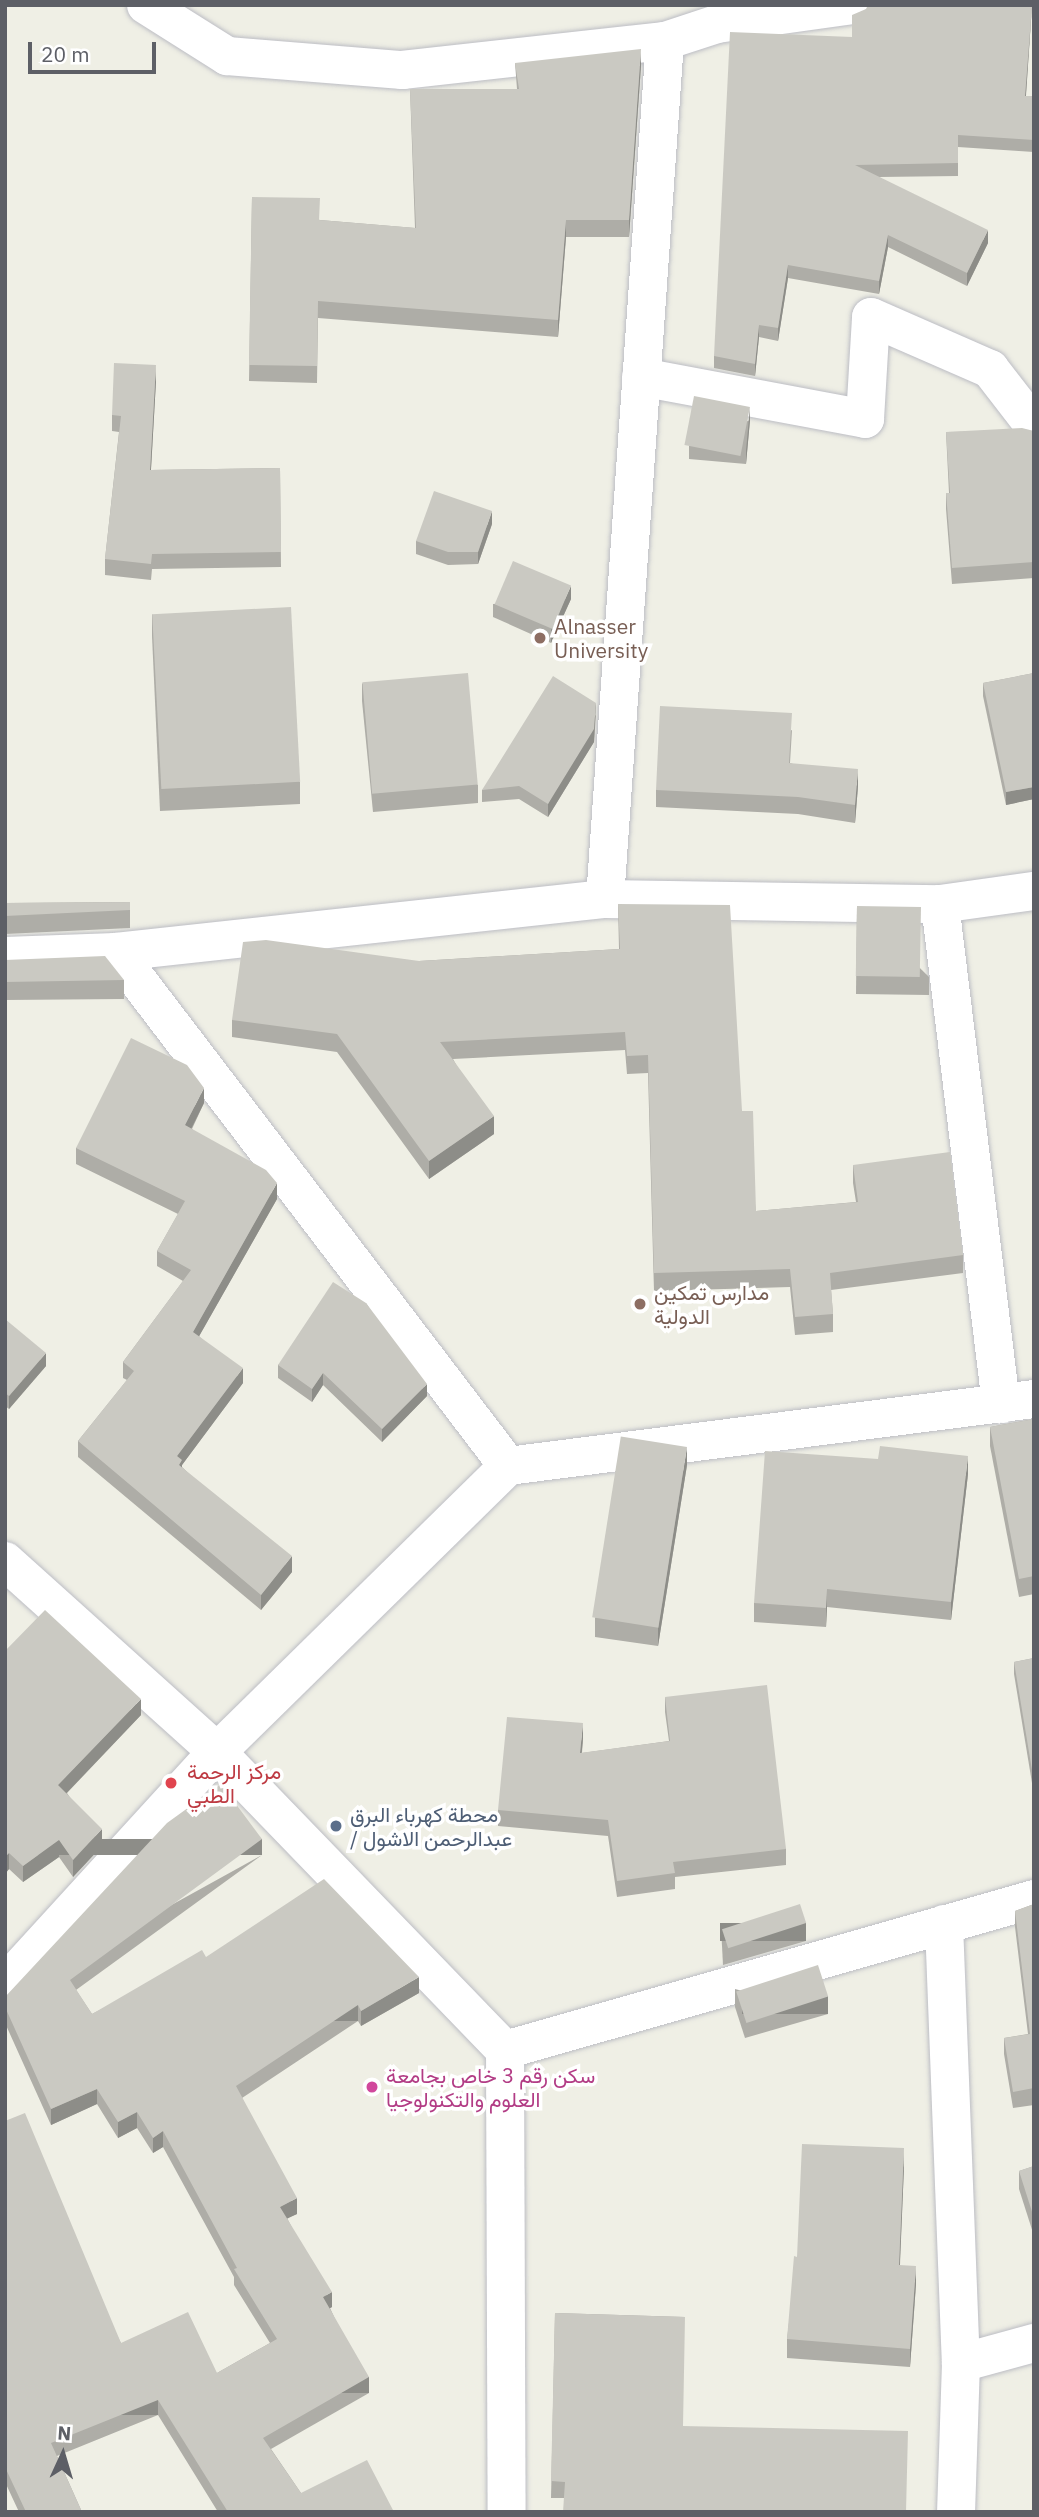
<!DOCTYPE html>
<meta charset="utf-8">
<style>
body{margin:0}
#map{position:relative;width:1039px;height:2517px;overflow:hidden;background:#efefe5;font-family:"IBM Plex Sans",Vazirmatn,sans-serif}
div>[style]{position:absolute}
.roads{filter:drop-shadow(0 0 2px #bcbdc4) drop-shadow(0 0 2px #bcbdc4)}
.minor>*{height:38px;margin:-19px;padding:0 19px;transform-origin:19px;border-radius:19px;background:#fff}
.wall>*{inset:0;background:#aeada7}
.shaded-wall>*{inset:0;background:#8d8d88;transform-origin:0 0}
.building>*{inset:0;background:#cac9c2;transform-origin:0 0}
.dots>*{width:19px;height:19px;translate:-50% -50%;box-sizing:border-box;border:4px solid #fff;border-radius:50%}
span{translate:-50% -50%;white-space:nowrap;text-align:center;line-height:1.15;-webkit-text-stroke:7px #fff;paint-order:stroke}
.education-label{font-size:21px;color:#785e54}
.left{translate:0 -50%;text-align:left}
.health-label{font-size:21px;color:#be3a42}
.service-label{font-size:21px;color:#4e5e75}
.hotel-label{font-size:21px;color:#b23c85}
.frame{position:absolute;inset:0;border:7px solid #5d5f66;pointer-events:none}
.north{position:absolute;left:28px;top:2419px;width:70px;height:70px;-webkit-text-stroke:5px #fff;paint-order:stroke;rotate:4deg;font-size:19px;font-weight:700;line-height:28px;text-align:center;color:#5d5f66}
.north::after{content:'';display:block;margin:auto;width:24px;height:32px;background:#5d5f66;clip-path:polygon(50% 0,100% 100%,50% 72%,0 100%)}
.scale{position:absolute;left:28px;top:42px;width:128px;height:32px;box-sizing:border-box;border:4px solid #5d5f66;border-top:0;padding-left:9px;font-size:21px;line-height:24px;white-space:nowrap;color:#5d5f66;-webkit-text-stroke:5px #fff;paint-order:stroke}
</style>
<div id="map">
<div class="roads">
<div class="minor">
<div style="left:146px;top:5px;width:96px;rotate:32.2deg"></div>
<div style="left:227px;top:56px;width:176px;rotate:4.6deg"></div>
<div style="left:402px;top:70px;width:265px;rotate:-6.3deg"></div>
<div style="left:665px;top:41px;width:55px;rotate:-18.1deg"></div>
<div style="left:717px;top:24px;width:136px;rotate:-8deg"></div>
<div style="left:641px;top:377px;width:228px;rotate:10.6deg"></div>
<div style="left:865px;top:419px;width:102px;rotate:-86.6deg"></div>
<div style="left:871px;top:317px;width:130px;rotate:23.6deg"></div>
<div style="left:990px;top:369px;width:72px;rotate:52.3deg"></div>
<div style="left:605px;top:899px;width:860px;rotate:-86deg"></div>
<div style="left:940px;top:904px;width:504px;rotate:83.04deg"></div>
<div style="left:116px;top:952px;width:646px;rotate:52.67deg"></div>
<div style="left:5px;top:956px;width:111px;rotate:-2.1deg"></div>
<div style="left:116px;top:952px;width:492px;rotate:-6.2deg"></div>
<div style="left:605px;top:899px;width:335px;rotate:0.9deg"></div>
<div style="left:940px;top:904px;width:95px;rotate:-7.9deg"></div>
<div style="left:5px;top:1561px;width:285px;rotate:42deg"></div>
<div style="left:217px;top:1752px;width:414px;rotate:46deg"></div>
<div style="left:505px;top:2050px;width:462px;rotate:89.8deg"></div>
<div style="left:944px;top:1924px;width:439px;rotate:87.8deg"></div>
<div style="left:961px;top:2363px;width:149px;rotate:91.9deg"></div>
<div style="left:5px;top:1984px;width:314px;rotate:-47.6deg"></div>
<div style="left:217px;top:1752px;width:408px;rotate:-44.5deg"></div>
<div style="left:508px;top:1466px;width:530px;rotate:-7.26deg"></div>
<div style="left:505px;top:2050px;width:550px;rotate:-15.93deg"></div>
<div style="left:961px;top:2363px;width:76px;rotate:-15.3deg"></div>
</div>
</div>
<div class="wall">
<div style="clip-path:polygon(1032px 5px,1026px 96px,1034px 96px,1034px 152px,958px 147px,958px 176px,879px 177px,988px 243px,967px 286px,888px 247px,879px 294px,788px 278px,778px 341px,759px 337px,755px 376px,714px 368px,714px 356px,852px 37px,866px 9px)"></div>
<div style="clip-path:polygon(515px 63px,641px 66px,629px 237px,566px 237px,558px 337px,318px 318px,317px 383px,249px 381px,252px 197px,320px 220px,415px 228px,410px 89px,517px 89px)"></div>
<div style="clip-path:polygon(156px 381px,151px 470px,280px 468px,281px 567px,152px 569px,151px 580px,105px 575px,105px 559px,119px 432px,112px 431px,112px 415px)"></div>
<div style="clip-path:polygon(750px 420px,746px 464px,689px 459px,689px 446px)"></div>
<div style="clip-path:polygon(1034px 431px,1034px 578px,952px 584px,946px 509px,946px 493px,949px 493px,946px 432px)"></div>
<div style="clip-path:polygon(492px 524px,478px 564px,448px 565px,416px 554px,416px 541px)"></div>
<div style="clip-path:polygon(571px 599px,551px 643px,493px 617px,493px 604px)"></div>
<div style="clip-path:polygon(152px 614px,300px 782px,300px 804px,160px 811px,152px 636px)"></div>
<div style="clip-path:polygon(1034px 673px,1034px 799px,1006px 805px,983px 696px,983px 683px)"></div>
<div style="clip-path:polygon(362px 683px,478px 785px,478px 803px,373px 812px,362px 701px)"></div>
<div style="clip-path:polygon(596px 715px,594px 742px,548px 817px,519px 799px,482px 802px,482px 790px)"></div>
<div style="clip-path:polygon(792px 730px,790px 763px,858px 786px,855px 823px,798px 814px,656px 807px,656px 790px)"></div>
<div style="clip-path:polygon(130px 902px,130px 928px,5px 934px,5px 903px)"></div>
<div style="clip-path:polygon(618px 904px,742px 1111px,756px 1211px,856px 1202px,853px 1183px,853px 1165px,963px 1255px,963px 1273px,831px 1290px,833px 1314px,833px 1332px,795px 1335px,790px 1287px,654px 1291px,648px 1073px,627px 1074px,625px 1050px,453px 1059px,494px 1134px,429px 1179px,337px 1052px,232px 1037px,232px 1020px,419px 961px,619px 949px)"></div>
<div style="clip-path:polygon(857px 906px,929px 977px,929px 995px,856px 994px)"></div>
<div style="clip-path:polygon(5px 960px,124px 980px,124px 999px,5px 1000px)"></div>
<div style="clip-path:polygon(204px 1103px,192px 1129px,277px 1199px,199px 1336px,243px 1383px,182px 1465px,182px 1467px,292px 1572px,261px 1610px,78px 1457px,78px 1441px,127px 1380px,123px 1378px,123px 1362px,183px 1281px,157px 1266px,157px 1251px,178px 1214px,76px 1164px,76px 1148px)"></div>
<div style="clip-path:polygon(366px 1303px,427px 1396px,382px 1442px,323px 1385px,312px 1402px,278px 1378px,278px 1365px)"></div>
<div style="clip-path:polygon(5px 1319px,46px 1366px,9px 1409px,5px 1406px)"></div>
<div style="clip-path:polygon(1034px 1419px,1034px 1594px,1019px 1597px,990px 1446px,990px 1427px)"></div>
<div style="clip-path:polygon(687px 1465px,658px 1646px,595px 1637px,595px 1618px)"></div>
<div style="clip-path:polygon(968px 1474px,951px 1620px,827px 1607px,826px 1627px,754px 1622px,754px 1603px)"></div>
<div style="clip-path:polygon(5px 1651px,141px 1715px,67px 1793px,102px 1846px,73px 1877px,59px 1857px,23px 1882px,9px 1869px,5px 1874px)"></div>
<div style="clip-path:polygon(1034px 1658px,1034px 1789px,1033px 1789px,1014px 1674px,1014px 1662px)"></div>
<div style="clip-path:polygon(665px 1697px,786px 1849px,786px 1865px,675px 1877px,675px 1889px,617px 1897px,608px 1836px,498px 1826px,498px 1810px,583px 1739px,582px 1753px,669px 1741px,665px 1712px)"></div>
<div style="clip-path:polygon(262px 1855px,76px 1990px,92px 2014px,206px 1957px,419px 1993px,361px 2026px,358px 2021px,242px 2098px,297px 2214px,287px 2218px,332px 2307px,330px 2308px,369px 2393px,271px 2449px,301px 2493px,394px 2512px,218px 2512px,158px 2415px,57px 2456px,82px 2512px,19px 2512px,5px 2482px,5px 2121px,121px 2343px,217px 2373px,270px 2343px,234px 2285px,234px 2277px,163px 2147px,153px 2153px,137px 2128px,118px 2138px,97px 2104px,51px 2125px,5px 2023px,5px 1997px)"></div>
<div style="clip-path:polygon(1034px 1904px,1034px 2105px,1013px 2108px,1004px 2054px,1004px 2038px,1028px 2034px,1015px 1927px,1015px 1911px)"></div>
<div style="clip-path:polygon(721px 1927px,806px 1941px,723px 1965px)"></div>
<div style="clip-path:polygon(735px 1989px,828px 2014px,745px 2038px,735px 2007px)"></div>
<div style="clip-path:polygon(904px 2166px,900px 2265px,916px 2284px,910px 2367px,787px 2358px,787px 2339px,797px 2257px)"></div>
<div style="clip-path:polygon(1034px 2166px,1034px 2236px,1019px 2189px,1019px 2171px)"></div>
<div style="clip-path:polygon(555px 2313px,685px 2317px,564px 2498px,551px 2498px)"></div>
</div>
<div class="shaded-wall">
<div style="clip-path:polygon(1032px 5px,1025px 108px,1025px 96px)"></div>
<div style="clip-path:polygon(641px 49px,641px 66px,629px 237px,629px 220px)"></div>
<div style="clip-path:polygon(566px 220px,566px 237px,558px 337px,558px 320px)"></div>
<div style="clip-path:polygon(988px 230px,988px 243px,967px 286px,967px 273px)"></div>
<div style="clip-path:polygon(888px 235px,888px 247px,879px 294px,879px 281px)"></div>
<div style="clip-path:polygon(788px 265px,788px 278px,778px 341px,778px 328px)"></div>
<div style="clip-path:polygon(759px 325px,759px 337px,755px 376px,755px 364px)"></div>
<div style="clip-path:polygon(156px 365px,156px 381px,150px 486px,150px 470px)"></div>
<div style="clip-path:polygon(750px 407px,750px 420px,746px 464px,746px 451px)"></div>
<div style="clip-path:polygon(492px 511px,492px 524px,478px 564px,478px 552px)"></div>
<div style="clip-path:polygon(571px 586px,571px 599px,551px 643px,551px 630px)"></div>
<div style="clip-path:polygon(596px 703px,594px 742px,548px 817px,548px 804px)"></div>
<div style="clip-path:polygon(858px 769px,858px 786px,855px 823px,855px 805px)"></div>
<div style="clip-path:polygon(1034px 787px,1034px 799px,1006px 805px,1006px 792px)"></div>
<div style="clip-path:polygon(204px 1088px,204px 1103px,185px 1141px,185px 1125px)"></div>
<div style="clip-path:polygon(494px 1116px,494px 1134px,429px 1179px,429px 1161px)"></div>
<div style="clip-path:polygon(277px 1183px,277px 1199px,193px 1347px,193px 1332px)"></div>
<div style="clip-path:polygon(46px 1353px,46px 1366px,9px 1409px,9px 1396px)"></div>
<div style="clip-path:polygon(243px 1368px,243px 1383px,182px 1465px,182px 1476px,177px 1456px)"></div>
<div style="clip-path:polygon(323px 1373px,323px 1385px,312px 1402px,312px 1389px)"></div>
<div style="clip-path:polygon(427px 1384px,427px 1396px,382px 1442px,382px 1429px)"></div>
<div style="clip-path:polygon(687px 1447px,687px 1465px,658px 1646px,658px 1628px)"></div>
<div style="clip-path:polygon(968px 1456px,968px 1474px,951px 1620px,951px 1602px)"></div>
<div style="clip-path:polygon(292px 1556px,292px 1572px,261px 1610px,261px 1595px)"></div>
<div style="clip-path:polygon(827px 1589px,827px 1607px,826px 1627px,826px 1608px)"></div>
<div style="clip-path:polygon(141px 1699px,141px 1715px,58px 1802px,58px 1785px)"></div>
<div style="clip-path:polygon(583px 1723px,583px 1739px,580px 1769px,580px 1753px)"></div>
<div style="clip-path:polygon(102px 1829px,102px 1846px,73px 1877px,73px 1860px)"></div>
<div style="left:262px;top:1839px;width:16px;height:238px;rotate:90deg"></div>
<div style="clip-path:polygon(59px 1840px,59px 1857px,23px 1882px,23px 1866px)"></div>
<div style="clip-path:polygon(9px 1853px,9px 1869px,5px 1874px,5px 1857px)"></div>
<div style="left:806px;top:1923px;width:18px;height:86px;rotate:90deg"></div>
<div style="clip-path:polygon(419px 1977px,419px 1993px,361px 2026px,361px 2011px)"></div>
<div style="left:828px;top:1996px;width:18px;height:86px;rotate:90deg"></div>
<div style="left:358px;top:2005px;width:16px;height:146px;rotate:90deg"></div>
<div style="clip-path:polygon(97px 2089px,97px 2104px,51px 2125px,51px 2109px)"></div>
<div style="clip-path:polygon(137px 2112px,137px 2128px,118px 2138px,118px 2122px)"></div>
<div style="clip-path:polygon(163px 2131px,163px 2147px,153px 2153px,153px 2138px)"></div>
<div style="clip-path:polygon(904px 2148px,904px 2166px,899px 2283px,899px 2265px)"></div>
<div style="clip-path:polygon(297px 2198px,297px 2214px,280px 2222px,280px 2207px)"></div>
<div style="clip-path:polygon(916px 2266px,916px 2284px,910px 2367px,910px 2349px)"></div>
<div style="clip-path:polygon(332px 2292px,332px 2307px,323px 2312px,323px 2297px)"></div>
<div style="left:369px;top:2377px;width:16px;height:122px;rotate:90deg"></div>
<div style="left:158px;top:2400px;width:15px;height:115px;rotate:90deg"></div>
</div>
<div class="building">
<div style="clip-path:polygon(868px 5px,967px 5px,992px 7px,993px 5px,1032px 5px,1025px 96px,1034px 96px,1034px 140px,958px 135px,958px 163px,855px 165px,988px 230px,967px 273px,888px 235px,879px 281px,788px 265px,778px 328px,759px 325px,755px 364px,714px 356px,730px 32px,852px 37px,852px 15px,866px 9px)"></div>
<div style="clip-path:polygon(641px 49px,629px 220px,566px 220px,558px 320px,318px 301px,317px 366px,249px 365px,252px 197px,320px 198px,319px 220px,416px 228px,410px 89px,519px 89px,515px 63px)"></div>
<div style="clip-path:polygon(114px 363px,156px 365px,150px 470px,280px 468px,281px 552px,152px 554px,151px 564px,105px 559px,121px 416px,112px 415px)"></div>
<div style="left:694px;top:396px;width:57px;height:50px;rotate:11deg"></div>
<div style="clip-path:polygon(1022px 428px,1034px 431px,1034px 562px,952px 568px,946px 493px,950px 493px,946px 432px)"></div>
<div style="clip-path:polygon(434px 491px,492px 511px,478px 552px,448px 552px,416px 541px)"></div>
<div style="left:513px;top:561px;width:63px;height:47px;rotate:23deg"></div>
<div style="left:291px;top:607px;width:175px;height:139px;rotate:87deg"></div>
<div style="left:468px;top:673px;width:112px;height:106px;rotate:85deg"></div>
<div style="clip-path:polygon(1034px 673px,1034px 787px,1006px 792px,983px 683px)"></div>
<div style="clip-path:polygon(553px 676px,596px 703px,594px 729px,548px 804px,519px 786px,482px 790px)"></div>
<div style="clip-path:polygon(660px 706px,792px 713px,789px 763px,858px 769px,855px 805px,798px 797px,656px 790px)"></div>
<div style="clip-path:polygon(130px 902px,130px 910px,5px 916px,5px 903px)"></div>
<div style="clip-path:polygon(618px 904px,730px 905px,742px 1111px,753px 1111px,756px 1211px,858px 1202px,853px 1165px,950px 1152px,963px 1255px,830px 1273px,833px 1314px,795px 1317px,790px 1269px,654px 1273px,648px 1055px,627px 1056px,625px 1032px,440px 1042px,494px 1116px,429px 1161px,337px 1034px,232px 1020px,243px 942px,266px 940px,419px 961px,620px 949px)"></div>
<div style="left:857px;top:906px;width:64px;height:70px;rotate:1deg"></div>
<div style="clip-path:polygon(105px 956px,124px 980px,5px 982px,5px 960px)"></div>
<div style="clip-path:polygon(131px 1038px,187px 1065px,204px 1088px,185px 1125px,266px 1170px,277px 1183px,193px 1332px,243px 1368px,177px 1456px,182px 1460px,179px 1465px,292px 1556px,261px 1595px,78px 1441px,134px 1371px,123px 1362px,191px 1270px,157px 1251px,185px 1201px,76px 1148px)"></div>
<div style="clip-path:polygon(333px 1282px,366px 1303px,427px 1384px,382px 1429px,323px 1373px,312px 1389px,278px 1365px)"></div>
<div style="clip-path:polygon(5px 1319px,46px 1353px,9px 1396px,5px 1393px)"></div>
<div style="clip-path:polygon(1034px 1419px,1034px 1576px,1019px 1579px,990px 1427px)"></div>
<div style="clip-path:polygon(880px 1446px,968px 1456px,951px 1602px,827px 1589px,826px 1608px,754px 1603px,765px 1451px,878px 1459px)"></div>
<div style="left:687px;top:1447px;width:183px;height:67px;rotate:99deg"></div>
<div style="clip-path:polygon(45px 1610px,141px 1699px,58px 1785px,102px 1829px,73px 1860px,59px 1840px,23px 1866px,9px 1853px,5px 1857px,5px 1651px)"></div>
<div style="clip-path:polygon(1034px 1658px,1034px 1776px,1033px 1776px,1014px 1662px)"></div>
<div style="clip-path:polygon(767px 1685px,786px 1849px,673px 1862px,675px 1873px,617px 1881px,608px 1820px,498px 1810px,507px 1717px,583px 1723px,580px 1753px,670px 1741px,665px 1697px)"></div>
<div style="clip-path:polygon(221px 1784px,262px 1839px,70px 1980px,92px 2014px,202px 1950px,206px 1957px,324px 1879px,419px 1977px,361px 2011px,358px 2005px,236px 2086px,297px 2198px,280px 2207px,332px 2292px,323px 2297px,369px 2377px,263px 2438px,301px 2493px,367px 2460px,394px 2512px,228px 2512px,158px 2400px,51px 2443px,82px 2512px,26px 2512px,5px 2467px,5px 2121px,25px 2113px,121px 2343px,188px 2312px,217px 2373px,277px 2339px,234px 2269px,237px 2268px,163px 2131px,153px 2138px,137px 2112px,118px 2122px,97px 2089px,51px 2109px,5px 2007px,5px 1997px,167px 1823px)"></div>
<div style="left:800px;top:1904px;width:20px;height:82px;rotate:72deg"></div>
<div style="clip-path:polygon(1034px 1904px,1034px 2088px,1013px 2092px,1004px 2038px,1030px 2034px,1015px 1911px)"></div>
<div style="left:818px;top:1965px;width:33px;height:86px;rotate:72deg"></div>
<div style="clip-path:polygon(802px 2144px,904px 2148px,899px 2265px,916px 2266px,910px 2349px,787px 2339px,794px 2256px,797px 2257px)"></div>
<div style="clip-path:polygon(1034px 2166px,1034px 2218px,1019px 2171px)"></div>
<div style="clip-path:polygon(555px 2313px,685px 2317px,683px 2426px,908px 2431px,906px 2512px,563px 2512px,565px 2482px,551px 2481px)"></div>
</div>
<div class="dots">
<div style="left:540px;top:638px;background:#8d6e63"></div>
<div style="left:640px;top:1304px;background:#8d6e63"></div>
<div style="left:171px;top:1783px;background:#e0444e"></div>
<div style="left:336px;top:1826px;background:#5c6f8a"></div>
<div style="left:372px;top:2087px;background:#d1479c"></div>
</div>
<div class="education-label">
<span class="left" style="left:554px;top:638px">Alnasser<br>University</span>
<span class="left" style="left:654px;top:1304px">مدارس تمكين<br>الدولية</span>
</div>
<div class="health-label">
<span class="left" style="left:187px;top:1783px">مركز الرحمة<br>الطبي</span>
</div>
<div class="service-label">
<span class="left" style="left:350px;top:1826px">محطة كهرباء البرق<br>/ عبدالرحمن الاشول</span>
</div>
<div class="hotel-label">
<span class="left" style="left:386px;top:2087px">سكن رقم 3 خاص بجامعة<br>العلوم والتكنولوجيا</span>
</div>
<div class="frame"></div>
<div class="north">N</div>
<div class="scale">20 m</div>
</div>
